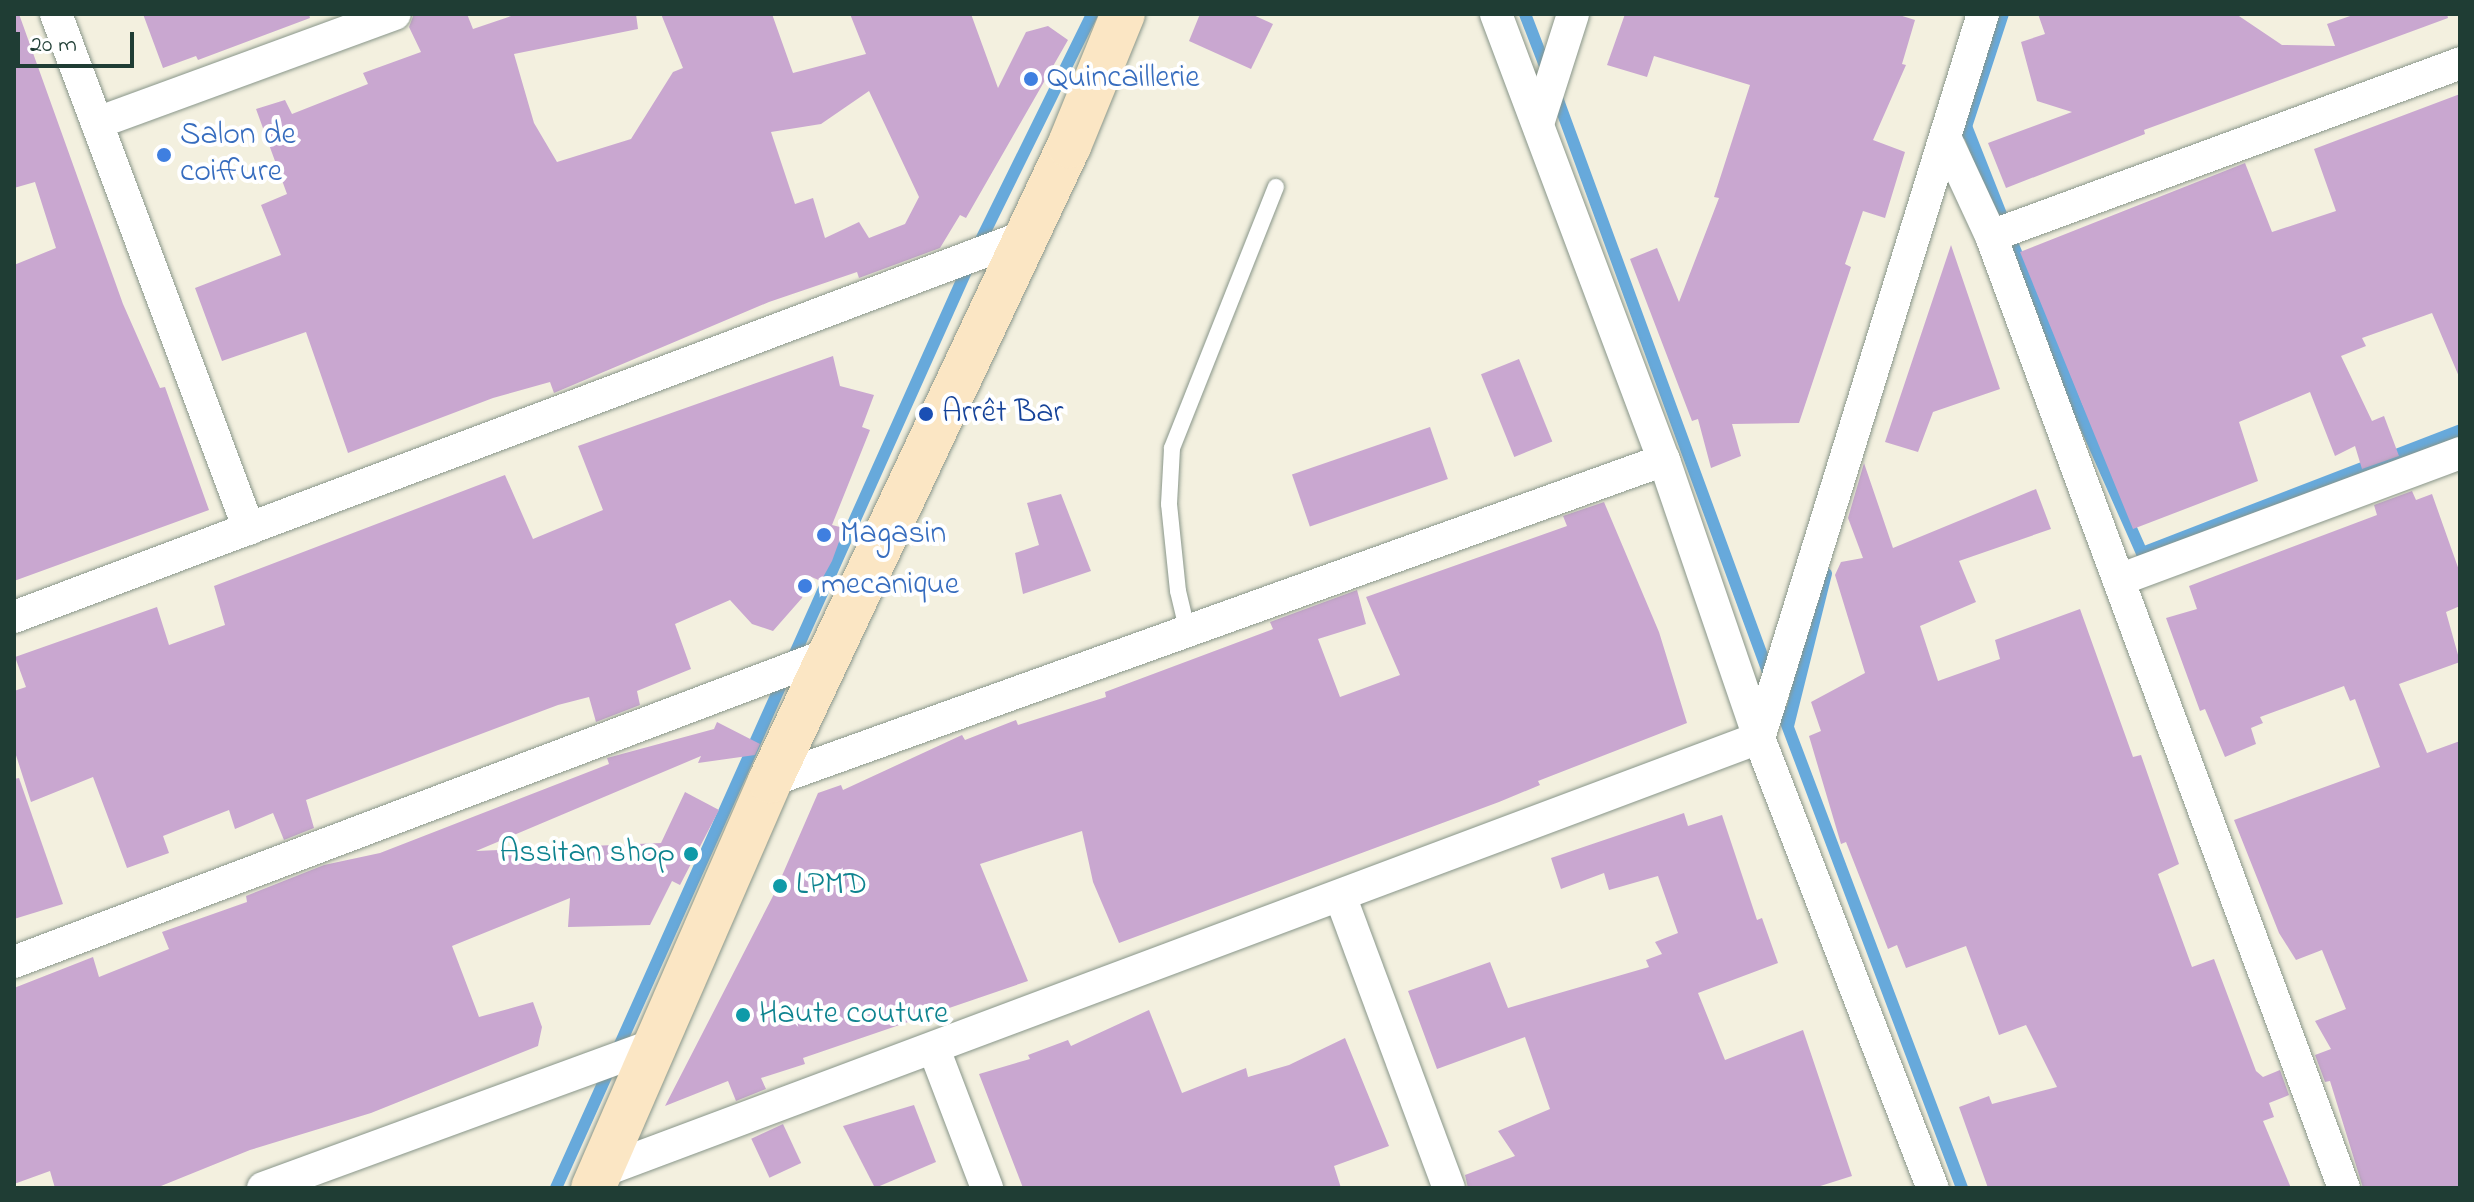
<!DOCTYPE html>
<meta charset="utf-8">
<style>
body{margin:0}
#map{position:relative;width:2474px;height:1202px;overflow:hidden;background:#f3f0df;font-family:"Indie Flower",sans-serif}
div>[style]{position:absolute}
.stream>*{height:12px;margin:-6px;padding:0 6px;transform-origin:6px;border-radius:6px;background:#67a9db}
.building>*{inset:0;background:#c9a7d0;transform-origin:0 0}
.roads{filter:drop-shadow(0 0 2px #89968a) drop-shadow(0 0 2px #89968a)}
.lane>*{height:16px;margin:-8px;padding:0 8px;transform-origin:8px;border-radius:8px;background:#fff}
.street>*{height:32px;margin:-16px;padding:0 16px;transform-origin:16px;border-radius:16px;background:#fff}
.secondary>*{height:44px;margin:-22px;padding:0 22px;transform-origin:22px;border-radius:22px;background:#fbe6c4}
.dots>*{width:22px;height:22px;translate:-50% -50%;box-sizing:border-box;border:4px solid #fff;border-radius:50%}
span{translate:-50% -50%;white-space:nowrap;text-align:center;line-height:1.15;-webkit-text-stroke:8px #fff;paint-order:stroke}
.shop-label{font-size:32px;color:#366cbe}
.left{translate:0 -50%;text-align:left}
.transit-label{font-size:32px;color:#164399}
.culture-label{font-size:32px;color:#0d838f}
.right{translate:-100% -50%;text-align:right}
.frame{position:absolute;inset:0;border:16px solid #1f3d34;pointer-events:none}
.scale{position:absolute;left:16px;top:32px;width:118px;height:36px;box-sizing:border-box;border:4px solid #1f3d34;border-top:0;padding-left:10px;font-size:24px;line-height:28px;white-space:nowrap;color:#1f3d34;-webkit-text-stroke:6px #fff;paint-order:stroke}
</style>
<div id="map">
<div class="stream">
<div style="left:1525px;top:14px;width:61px;rotate:68.9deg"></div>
<div style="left:1555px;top:92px;width:626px;rotate:69.83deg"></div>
<div style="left:1966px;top:126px;width:297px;rotate:68.4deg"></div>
<div style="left:2075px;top:402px;width:165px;rotate:66.1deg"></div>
<div style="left:2142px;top:553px;width:341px;rotate:-21.1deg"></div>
<div style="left:1964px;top:133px;width:125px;rotate:-71.9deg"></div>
<div style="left:977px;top:248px;width:261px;rotate:-63.8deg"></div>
<div style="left:1778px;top:701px;width:521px;rotate:69.3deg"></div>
<div style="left:1788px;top:726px;width:157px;rotate:-76deg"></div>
<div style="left:617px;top:1051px;width:861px;rotate:-65.88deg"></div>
<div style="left:556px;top:1188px;width:132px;rotate:-65.8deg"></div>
</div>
<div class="building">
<div style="clip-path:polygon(14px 14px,19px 14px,123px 304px,160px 388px,165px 387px,209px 510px,14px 581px,14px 265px,56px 248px,35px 182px,14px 188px)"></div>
<div style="clip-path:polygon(143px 14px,309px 14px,310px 18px,198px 60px,196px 56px,163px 68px)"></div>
<div style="clip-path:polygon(evenodd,414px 14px,467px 14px,473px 29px,517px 14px,636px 14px,638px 29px,514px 54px,534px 123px,557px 162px,631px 139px,673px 72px,683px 68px,661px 14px,772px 14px,793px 73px,866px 54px,850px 14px,971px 14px,998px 88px,1026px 32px,1048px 26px,1068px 40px,966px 218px,960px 215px,940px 248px,859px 278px,857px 272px,769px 302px,554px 393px,550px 382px,493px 398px,348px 453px,306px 332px,222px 361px,195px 288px,281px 255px,261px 205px,287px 194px,256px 109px,285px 100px,292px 114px,368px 84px,363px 73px,421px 52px,409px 27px,414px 14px,869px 91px,919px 197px,905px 224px,869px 238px,859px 222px,825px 238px,813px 198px,795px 204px,771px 132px,821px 124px,869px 91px)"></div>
<div style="clip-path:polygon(1200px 14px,1251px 14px,1273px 24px,1251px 69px,1189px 41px)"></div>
<div style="clip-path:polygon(1625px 14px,1896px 14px,1915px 20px,1902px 64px,1906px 65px,1873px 140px,1905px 152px,1885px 218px,1863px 211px,1845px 264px,1851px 267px,1799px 423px,1732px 424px,1741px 456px,1711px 468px,1698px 419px,1692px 421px,1630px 259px,1657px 248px,1679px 302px,1719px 198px,1714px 197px,1750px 85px,1654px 56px,1647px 77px,1607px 65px)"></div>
<div style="clip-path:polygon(2038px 14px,2236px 14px,2282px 45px,2335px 46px,2327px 24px,2356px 14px,2447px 14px,2448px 18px,2144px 130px,2145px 134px,2006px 188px,1988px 143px,2072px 112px,2037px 101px,2021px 42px,2045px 34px)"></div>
<div style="clip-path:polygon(2460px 94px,2460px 379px,2432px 313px,2362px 338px,2366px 346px,2341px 356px,2372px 421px,2384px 416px,2399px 456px,2362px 469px,2355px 446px,2335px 456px,2310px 392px,2239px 422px,2258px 481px,2133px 529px,2020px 252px,2245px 163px,2272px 232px,2336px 211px,2314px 149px)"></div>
<div style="clip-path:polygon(1951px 245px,2000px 389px,1933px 412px,1918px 452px,1885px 442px)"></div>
<div style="clip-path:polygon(833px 356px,840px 386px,874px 395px,862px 427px,870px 430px,832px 525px,844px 528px,832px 561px,821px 581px,809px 576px,802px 598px,773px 631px,752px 624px,730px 600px,675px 624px,691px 669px,637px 691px,640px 705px,596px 722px,589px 697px,558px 705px,306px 800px,314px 828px,284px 840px,273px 813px,235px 829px,229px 810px,163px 836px,169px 853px,127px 868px,93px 777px,31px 802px,14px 749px,14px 691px,26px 687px,15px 657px,157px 607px,169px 645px,225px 625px,214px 586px,505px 475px,533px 539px,603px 510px,578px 446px)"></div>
<div style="left:1519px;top:359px;width:89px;height:41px;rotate:68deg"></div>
<div style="left:1430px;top:427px;width:55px;height:146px;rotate:71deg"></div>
<div style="clip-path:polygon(1864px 463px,1893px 548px,2036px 489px,2051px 529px,1959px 561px,1976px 602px,1920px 626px,1938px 681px,2000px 659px,1995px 640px,2080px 609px,2133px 757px,2141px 755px,2179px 864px,2158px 874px,2192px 967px,2214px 959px,2256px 1071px,2263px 1077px,2280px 1070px,2289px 1095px,2269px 1103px,2274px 1117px,2263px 1121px,2291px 1188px,1988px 1188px,1959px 1107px,1989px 1096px,1992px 1104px,2057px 1087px,2026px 1025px,1999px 1035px,1966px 946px,1906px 968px,1897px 945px,1888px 949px,1846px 842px,1841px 844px,1809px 736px,1821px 731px,1811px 702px,1865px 673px,1835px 575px,1841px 562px,1863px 558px,1848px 518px)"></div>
<div style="clip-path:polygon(2412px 491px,2416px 500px,2432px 494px,2460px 573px,2460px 606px,2446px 612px,2460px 662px,2399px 684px,2427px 753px,2460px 741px,2460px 1188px,2363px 1188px,2330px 1081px,2325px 1082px,2315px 1055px,2331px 1049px,2315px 1021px,2346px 1009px,2322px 950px,2296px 960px,2279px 933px,2234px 820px,2380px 767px,2355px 699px,2350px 701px,2344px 686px,2260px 717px,2263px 723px,2251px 728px,2256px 744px,2225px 757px,2205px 709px,2200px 711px,2166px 618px,2197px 609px,2189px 586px,2377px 515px,2374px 505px)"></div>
<div style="clip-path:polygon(1061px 494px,1091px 571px,1023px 594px,1015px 553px,1039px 545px,1027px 503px)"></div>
<div style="clip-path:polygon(1604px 502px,1659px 632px,1687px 723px,1538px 781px,1540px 785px,1499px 802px,1119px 943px,1093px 882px,1082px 831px,980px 864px,1028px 981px,803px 1058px,805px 1064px,761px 1078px,766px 1089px,736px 1101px,728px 1081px,665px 1106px,774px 894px,818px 793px,841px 785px,843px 790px,962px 735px,965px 740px,1016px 720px,1018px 725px,1106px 697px,1105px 692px,1273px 629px,1270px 622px,1357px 590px,1366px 624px,1318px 639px,1340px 697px,1400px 675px,1366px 597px,1567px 526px,1563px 516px)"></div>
<div style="clip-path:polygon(717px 722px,760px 744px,755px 755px,698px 763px,701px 756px,476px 851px,661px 843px,685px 792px,719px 810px,680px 885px,672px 881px,650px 925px,568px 927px,570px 898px,452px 946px,479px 1017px,533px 1002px,542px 1027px,538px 1046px,371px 1113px,250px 1150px,156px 1188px,55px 1188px,50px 1171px,14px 1184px,14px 988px,93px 957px,99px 977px,169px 949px,162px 932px,247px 902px,246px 896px,324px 865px,380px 853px,609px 764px,607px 758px,714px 729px)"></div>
<div style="clip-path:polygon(19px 778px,63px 904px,14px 919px,14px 779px)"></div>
<div style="clip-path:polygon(1684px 813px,1688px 826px,1722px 815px,1757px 920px,1762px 918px,1778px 963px,1698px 993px,1725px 1060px,1803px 1030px,1852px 1176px,1814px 1188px,1468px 1188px,1465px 1175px,1515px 1156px,1498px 1131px,1550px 1109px,1525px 1037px,1437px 1069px,1408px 991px,1490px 962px,1508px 1008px,1649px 967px,1646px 960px,1662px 954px,1655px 942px,1678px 933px,1658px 876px,1609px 890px,1604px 873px,1561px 889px,1551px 858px)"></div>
<div style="clip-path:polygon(1149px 1010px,1182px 1093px,1246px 1068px,1248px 1077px,1289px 1065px,1345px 1038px,1389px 1146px,1334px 1166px,1341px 1188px,1023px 1188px,979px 1074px,1030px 1059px,1028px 1055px,1068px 1040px,1071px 1046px)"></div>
<div style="clip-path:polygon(914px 1105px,936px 1162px,875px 1188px,843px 1126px)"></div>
<div style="left:783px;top:1124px;width:43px;height:35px;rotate:65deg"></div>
</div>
<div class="roads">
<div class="lane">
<div style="left:1188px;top:633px;width:43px;rotate:-103.4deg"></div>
<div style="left:1178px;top:591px;width:87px;rotate:-95.9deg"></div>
<div style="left:1169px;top:504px;width:56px;rotate:-86.9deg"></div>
<div style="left:1172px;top:448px;width:281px;rotate:-68.3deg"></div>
</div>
<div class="street">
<div style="left:56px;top:14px;width:550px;rotate:69.46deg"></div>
<div style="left:1496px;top:14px;width:477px;rotate:69.4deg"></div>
<div style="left:1664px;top:460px;width:294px;rotate:71.1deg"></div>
<div style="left:1759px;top:738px;width:482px;rotate:68.9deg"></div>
<div style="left:97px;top:123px;width:317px;rotate:-20.1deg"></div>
<div style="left:1538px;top:124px;width:115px;rotate:-72.3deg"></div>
<div style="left:1946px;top:139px;width:107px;rotate:65.1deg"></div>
<div style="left:1991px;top:236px;width:1015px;rotate:69.66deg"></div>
<div style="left:1991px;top:236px;width:500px;rotate:-20.2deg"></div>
<div style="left:2119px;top:580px;width:364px;rotate:-20.4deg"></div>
<div style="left:14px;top:617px;width:1078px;rotate:-20.64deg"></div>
<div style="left:770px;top:781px;width:950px;rotate:-19.75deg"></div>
<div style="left:1341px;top:898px;width:309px;rotate:69.6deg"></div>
<div style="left:14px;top:962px;width:871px;rotate:-20.7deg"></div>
<div style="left:934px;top:1049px;width:149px;rotate:69.1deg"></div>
<div style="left:600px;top:1172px;width:1238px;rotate:-20.53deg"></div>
<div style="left:1759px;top:738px;width:758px;rotate:-72.81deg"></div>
<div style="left:263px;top:1188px;width:419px;rotate:-20.1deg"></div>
</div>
<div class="secondary">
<div style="left:593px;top:1188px;width:444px;rotate:-66.5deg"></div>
<div style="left:770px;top:781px;width:702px;rotate:-64.79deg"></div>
<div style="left:1069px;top:146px;width:143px;rotate:-67.8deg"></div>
</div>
</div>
<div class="dots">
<div style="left:1031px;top:79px;background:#3f7fe0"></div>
<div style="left:164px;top:155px;background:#3f7fe0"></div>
<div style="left:926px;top:414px;background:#1a4fb4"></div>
<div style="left:824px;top:535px;background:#3f7fe0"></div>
<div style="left:805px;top:586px;background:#3f7fe0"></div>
<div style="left:691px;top:854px;background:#0f9aa8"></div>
<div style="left:780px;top:886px;background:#0f9aa8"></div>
<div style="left:743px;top:1015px;background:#0f9aa8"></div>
</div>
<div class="shop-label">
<span class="left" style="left:1047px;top:79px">Quincaillerie</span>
<span class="left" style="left:180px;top:155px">Salon de<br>coiffure</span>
<span class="left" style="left:840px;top:535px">Magasin</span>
<span class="left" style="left:821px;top:586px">mecanique</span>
</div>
<div class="transit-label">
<span class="left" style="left:942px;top:414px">Arrêt Bar</span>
</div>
<div class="culture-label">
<span class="right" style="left:675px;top:854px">Assitan shop</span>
<span class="left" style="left:796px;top:886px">LPMD</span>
<span class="left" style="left:759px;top:1015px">Haute couture</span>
</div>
<div class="frame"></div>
<div class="scale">20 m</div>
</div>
